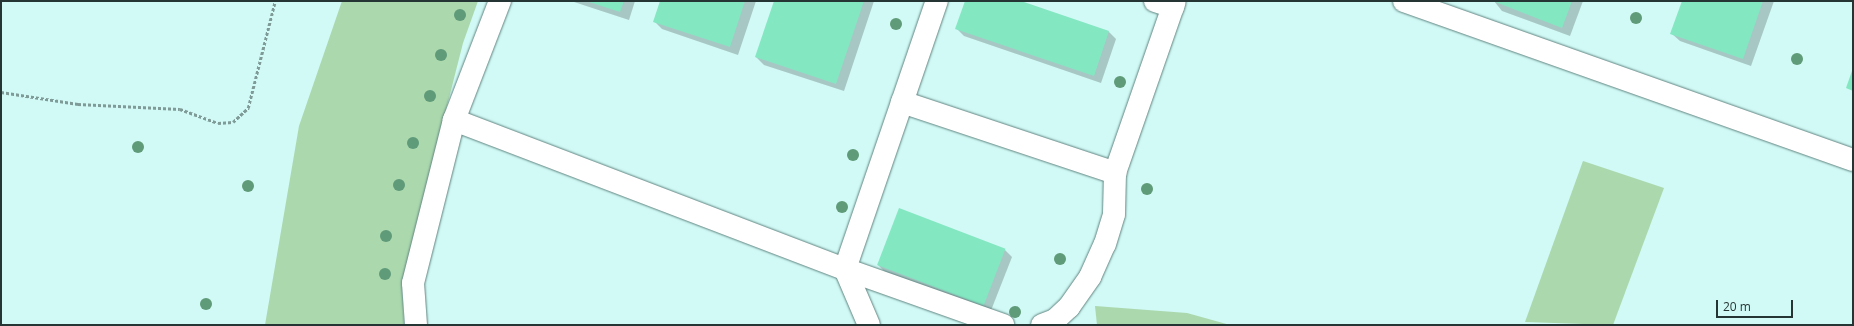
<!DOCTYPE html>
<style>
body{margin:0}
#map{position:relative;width:1854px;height:326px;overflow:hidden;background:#d1f9f5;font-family:"Open Sans",sans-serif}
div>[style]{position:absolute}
.green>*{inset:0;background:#abd8ad}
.shadow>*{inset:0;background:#0003}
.building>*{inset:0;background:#83e7c2;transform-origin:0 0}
.path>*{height:2.5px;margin-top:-1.25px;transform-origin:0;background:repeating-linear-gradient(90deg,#7f9b98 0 3px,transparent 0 5px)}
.roads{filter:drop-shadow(0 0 1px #608480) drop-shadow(0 0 1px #608480)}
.minor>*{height:22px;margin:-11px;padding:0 11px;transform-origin:11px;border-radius:11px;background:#fff}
.trees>*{width:12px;height:12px;margin:-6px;border-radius:50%;background:#5f9a79}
span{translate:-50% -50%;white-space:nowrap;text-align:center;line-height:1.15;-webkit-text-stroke:3px #d1f9f5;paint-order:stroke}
.frame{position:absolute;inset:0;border:2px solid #253533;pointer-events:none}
.scale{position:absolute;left:1716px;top:300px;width:77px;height:18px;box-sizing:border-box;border:2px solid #253533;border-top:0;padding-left:5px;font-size:12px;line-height:14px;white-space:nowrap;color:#253533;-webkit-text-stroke:3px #d1f9f5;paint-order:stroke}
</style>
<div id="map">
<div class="green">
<div style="clip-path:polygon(342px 1px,478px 1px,463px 43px,402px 283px,404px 325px,265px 325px,299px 126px)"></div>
<div style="clip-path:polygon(1583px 161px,1664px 188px,1613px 325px,1525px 322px)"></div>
<div style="clip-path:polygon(1095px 306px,1187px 313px,1230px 325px,1097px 325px)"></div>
</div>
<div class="shadow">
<div style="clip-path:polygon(571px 1px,635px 1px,629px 20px)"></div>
<div style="clip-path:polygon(661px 1px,756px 1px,738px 55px,662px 29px,654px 21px)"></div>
<div style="clip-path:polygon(775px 1px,874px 1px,844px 91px,764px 65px,756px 57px)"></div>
<div style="clip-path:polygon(966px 1px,1018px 1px,1109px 32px,1116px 39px,1101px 83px,964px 36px,957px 29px)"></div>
<div style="clip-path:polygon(1494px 1px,1583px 1px,1570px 36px,1502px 11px)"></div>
<div style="clip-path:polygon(1683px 1px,1774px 1px,1751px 66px,1680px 41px,1671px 33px)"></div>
<div style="clip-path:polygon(1005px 250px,1012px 257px,990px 313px,885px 272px,878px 265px)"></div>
</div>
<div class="building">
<div style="clip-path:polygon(586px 1px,624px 1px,620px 12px)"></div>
<div style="clip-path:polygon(660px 1px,745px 1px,730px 47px,653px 22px)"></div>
<div style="clip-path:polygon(774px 1px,864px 1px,836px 84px,755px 57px)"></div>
<div style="clip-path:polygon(965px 1px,1021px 1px,1109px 31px,1094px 76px,955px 29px)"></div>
<div style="clip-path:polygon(1493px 1px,1572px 1px,1562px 28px)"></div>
<div style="clip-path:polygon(1682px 1px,1763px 1px,1743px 59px,1670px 34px)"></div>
<div style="clip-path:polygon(1853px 68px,1853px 91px,1846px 88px)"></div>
<div style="left:899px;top:208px;width:114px;height:61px;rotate:21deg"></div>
</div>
<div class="path">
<div style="left:1px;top:92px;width:78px;rotate:8.9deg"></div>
<div style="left:78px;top:104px;width:102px;rotate:2.8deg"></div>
<div style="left:180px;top:109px;width:40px;rotate:20.2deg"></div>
<div style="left:218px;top:123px;width:15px;rotate:-4deg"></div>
<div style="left:233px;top:122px;width:21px;rotate:-43deg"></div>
<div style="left:248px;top:108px;width:110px;rotate:-75.8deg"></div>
</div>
<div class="roads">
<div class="minor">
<div style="left:1155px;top:1px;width:19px;rotate:18deg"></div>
<div style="left:1404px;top:1px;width:476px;rotate:19.5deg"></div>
<div style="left:902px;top:102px;width:225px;rotate:18.4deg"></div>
<div style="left:454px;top:120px;width:418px;rotate:20.9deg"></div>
<div style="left:845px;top:269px;width:283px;rotate:-71.1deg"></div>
<div style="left:845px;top:269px;width:168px;rotate:19.5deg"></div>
<div style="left:845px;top:269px;width:61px;rotate:66.8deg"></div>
<div style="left:416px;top:325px;width:42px;rotate:-94.1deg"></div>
<div style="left:413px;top:283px;width:168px;rotate:-75.9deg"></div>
<div style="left:454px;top:120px;width:128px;rotate:-68.9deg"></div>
<div style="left:1042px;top:325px;width:14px;rotate:-21deg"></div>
<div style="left:1055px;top:320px;width:19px;rotate:-43deg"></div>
<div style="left:1069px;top:307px;width:37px;rotate:-55deg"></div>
<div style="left:1090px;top:277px;width:36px;rotate:-66deg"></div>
<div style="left:1105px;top:244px;width:31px;rotate:-73deg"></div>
<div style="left:1114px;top:214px;width:41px;rotate:-88.6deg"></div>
<div style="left:1115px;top:173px;width:182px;rotate:-70.8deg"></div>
</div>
</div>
<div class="trees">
<div style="left:460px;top:15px"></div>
<div style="left:1636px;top:18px"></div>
<div style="left:896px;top:24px"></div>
<div style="left:441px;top:55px"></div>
<div style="left:1797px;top:59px"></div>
<div style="left:1120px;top:82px"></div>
<div style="left:430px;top:96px"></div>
<div style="left:413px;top:143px"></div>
<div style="left:138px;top:147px"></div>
<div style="left:853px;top:155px"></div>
<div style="left:399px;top:185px"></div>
<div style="left:248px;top:186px"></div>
<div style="left:1147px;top:189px"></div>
<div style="left:842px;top:207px"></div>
<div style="left:386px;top:236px"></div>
<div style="left:1060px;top:259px"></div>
<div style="left:385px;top:274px"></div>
<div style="left:206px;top:304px"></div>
<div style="left:1015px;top:312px"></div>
</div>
<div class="frame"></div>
<div class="scale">20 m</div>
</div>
